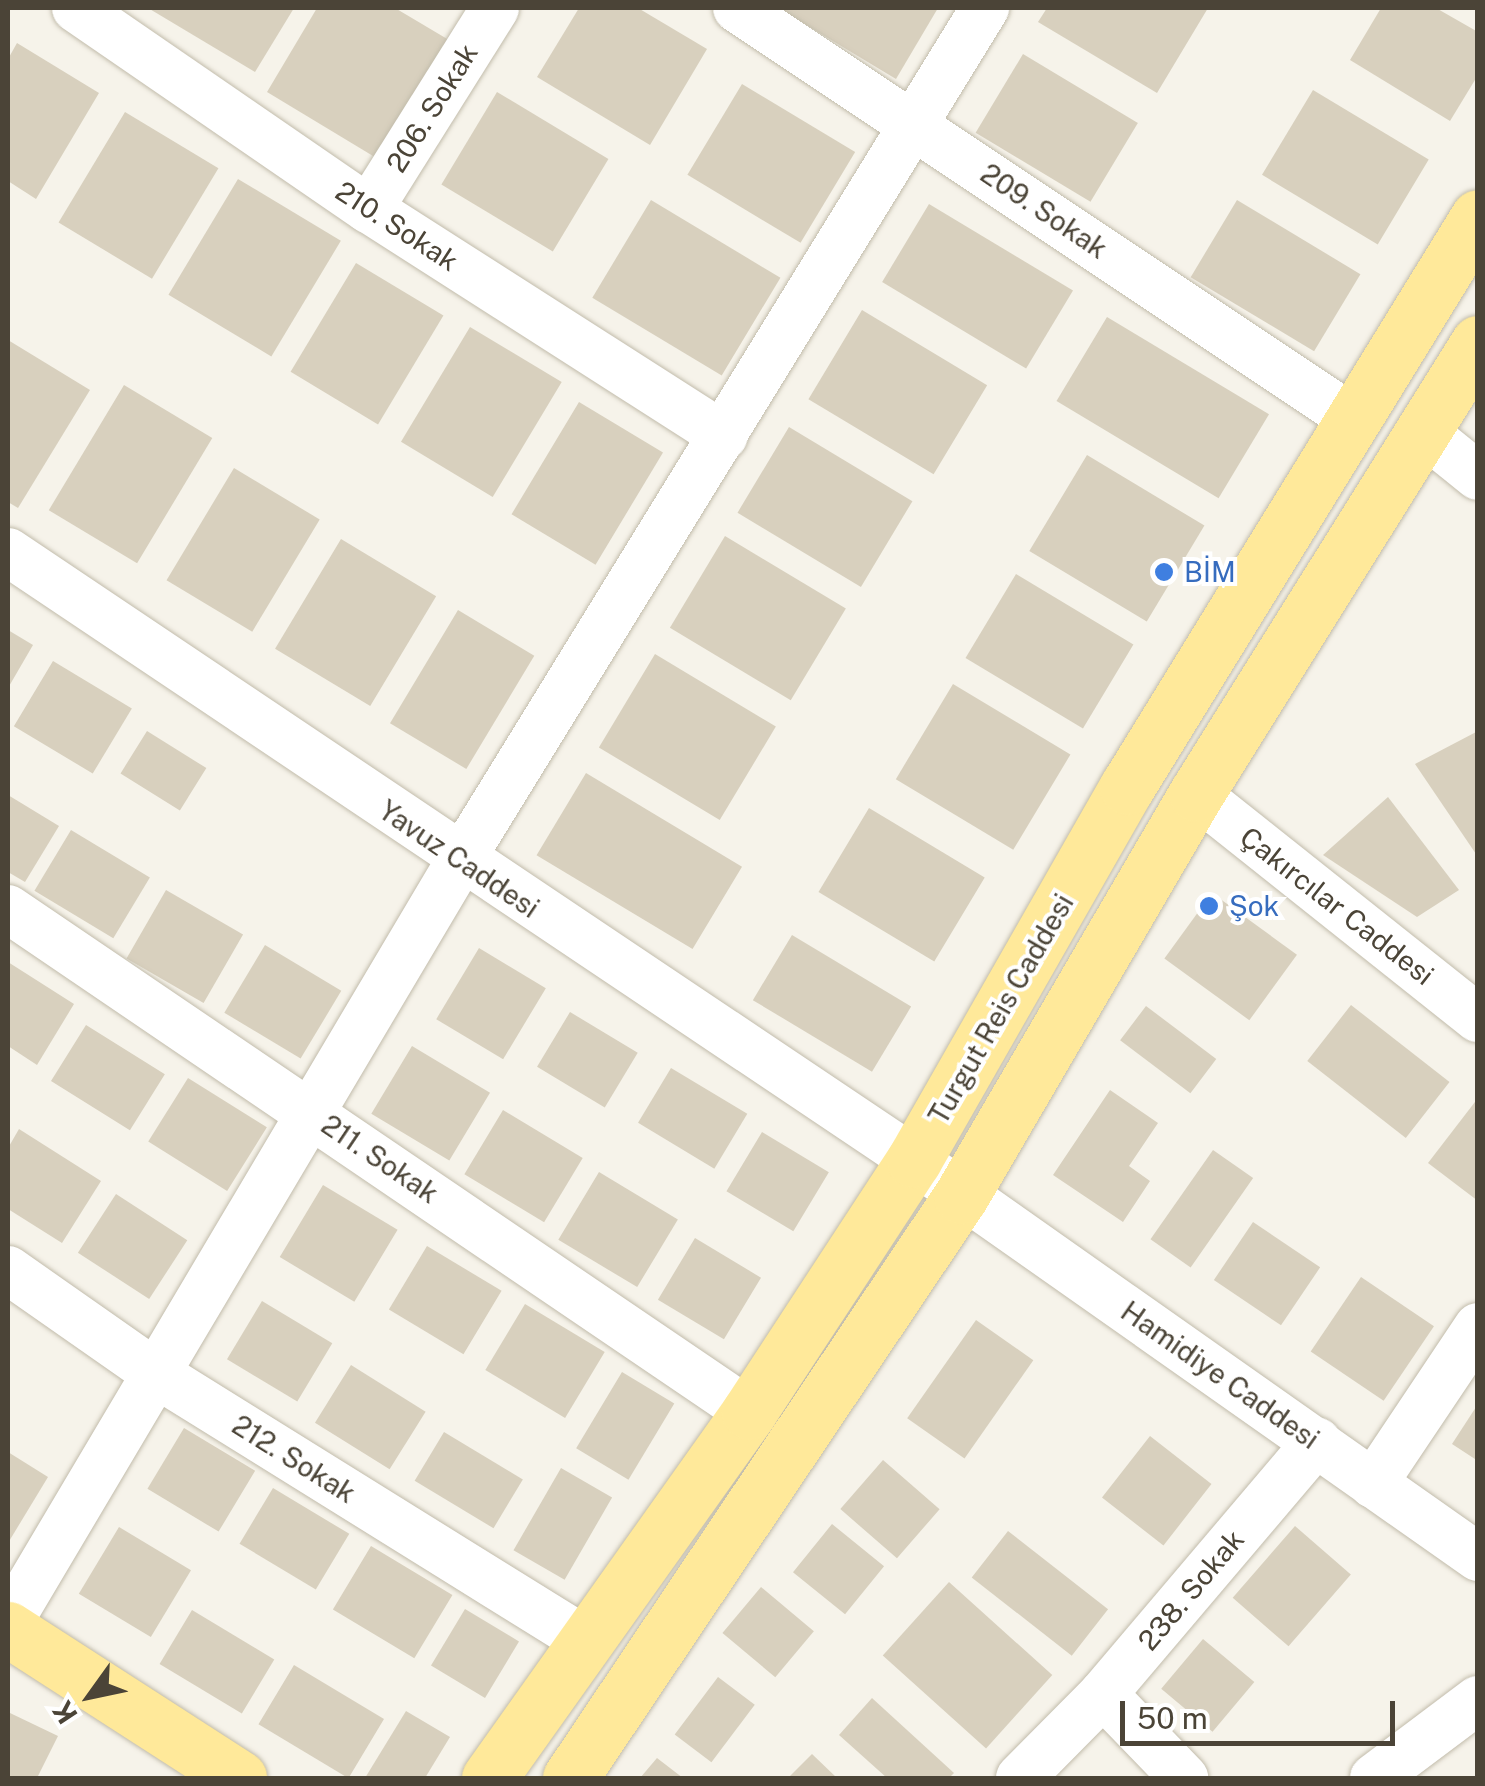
<!DOCTYPE html>
<meta charset="utf-8">
<style>
body{margin:0}
#map{position:relative;width:1485px;height:1786px;overflow:hidden;background:#f6f3ea;font-family:"Public Sans",sans-serif}
div>[style]{position:absolute}
.building>*{inset:0;background:#d8d0be;transform-origin:0 0}
.roads{filter:drop-shadow(0 0 2px #c2bcab) drop-shadow(0 0 2px #c2bcab)}
.minor>*{height:48px;margin:-24px;padding:0 24px;transform-origin:24px;border-radius:24px;background:#fff}
.major>*{height:55px;margin:-27.5px;padding:0 27.5px;transform-origin:27.5px;border-radius:27.5px;background:#ffe99a}
.dots>*{width:28px;height:28px;translate:-50% -50%;box-sizing:border-box;border:5px solid #fff;border-radius:50%}
span{translate:-50% -50%;white-space:nowrap;text-align:center;line-height:1.15;-webkit-text-stroke:8px #fff;paint-order:stroke}
.street-label{font-size:28px;color:#4b4437}
.shop-label{font-size:28px;color:#366cbe}
.left{translate:0 -50%;text-align:left}
.frame{position:absolute;inset:0;border:10px solid #4b4437;pointer-events:none}
.north{position:absolute;left:40px;top:1646px;width:100px;height:100px;-webkit-text-stroke:8px #fff;paint-order:stroke;rotate:237deg;font-size:28px;font-weight:700;line-height:40px;text-align:center;color:#4b4437}
.north::after{content:'';display:block;margin:auto;width:35px;height:45px;background:#4b4437;clip-path:polygon(50% 0,100% 100%,50% 72%,0 100%)}
.scale{position:absolute;left:1120px;top:1701px;width:275px;height:45px;box-sizing:border-box;border:5px solid #4b4437;border-top:0;padding-left:12px;font-size:30px;line-height:35px;white-space:nowrap;color:#4b4437;-webkit-text-stroke:8px #fff;paint-order:stroke}
</style>
<div id="map">
<div class="building">
<div style="clip-path:polygon(148px 8px,294px 8px,255px 72px)"></div>
<div style="clip-path:polygon(317px 8px,395px 8px,454px 43px,383px 162px,267px 92px)"></div>
<div style="clip-path:polygon(579px 8px,638px 8px,707px 49px,650px 145px,537px 77px)"></div>
<div style="clip-path:polygon(778px 8px,938px 8px,896px 79px)"></div>
<div style="clip-path:polygon(1047px 8px,1208px 8px,1157px 93px,1038px 22px)"></div>
<div style="clip-path:polygon(1381px 8px,1436px 8px,1478px 32px,1478px 75px,1450px 121px,1350px 60px)"></div>
<div style="clip-path:polygon(17px 43px,99px 93px,36px 199px,8px 181px,8px 59px)"></div>
<div style="left:1023px;top:54px;width:134px;height:92px;rotate:31deg"></div>
<div style="left:742px;top:84px;width:132px;height:106px;rotate:31deg"></div>
<div style="left:1313px;top:90px;width:135px;height:99px;rotate:31deg"></div>
<div style="left:497px;top:92px;width:130px;height:108px;rotate:31deg"></div>
<div style="left:125px;top:112px;width:109px;height:129px;rotate:31deg"></div>
<div style="left:238px;top:179px;width:120px;height:135px;rotate:31deg"></div>
<div style="left:651px;top:200px;width:151px;height:114px;rotate:31deg"></div>
<div style="left:1237px;top:200px;width:144px;height:90px;rotate:31deg"></div>
<div style="left:929px;top:204px;width:168px;height:91px;rotate:31deg"></div>
<div style="left:356px;top:263px;width:102px;height:127px;rotate:31deg"></div>
<div style="left:862px;top:310px;width:146px;height:104px;rotate:31deg"></div>
<div style="left:1107px;top:317px;width:189px;height:98px;rotate:31deg"></div>
<div style="left:470px;top:327px;width:107px;height:134px;rotate:31deg"></div>
<div style="clip-path:polygon(8px 340px,90px 390px,18px 508px,8px 502px)"></div>
<div style="left:124px;top:385px;width:103px;height:146px;rotate:31deg"></div>
<div style="left:579px;top:402px;width:98px;height:131px;rotate:31deg"></div>
<div style="left:789px;top:427px;width:144px;height:100px;rotate:31deg"></div>
<div style="left:1087px;top:455px;width:137px;height:112px;rotate:31deg"></div>
<div style="left:234px;top:468px;width:100px;height:131px;rotate:31deg"></div>
<div style="left:725px;top:536px;width:141px;height:107px;rotate:31deg"></div>
<div style="left:341px;top:539px;width:111px;height:128px;rotate:31deg"></div>
<div style="left:1016px;top:574px;width:137px;height:98px;rotate:31deg"></div>
<div style="left:458px;top:610px;width:89px;height:132px;rotate:31deg"></div>
<div style="clip-path:polygon(8px 630px,33px 645px,8px 688px)"></div>
<div style="left:655px;top:654px;width:141px;height:109px;rotate:31deg"></div>
<div style="left:53px;top:661px;width:92px;height:76px;rotate:31deg"></div>
<div style="left:953px;top:684px;width:137px;height:111px;rotate:31deg"></div>
<div style="left:147px;top:731px;width:70px;height:50px;rotate:32deg"></div>
<div style="clip-path:polygon(1478px 731px,1478px 857px,1415px 764px)"></div>
<div style="left:586px;top:773px;width:182px;height:96px;rotate:31deg"></div>
<div style="clip-path:polygon(8px 795px,59px 826px,25px 882px,8px 872px)"></div>
<div style="clip-path:polygon(1388px 797px,1459px 890px,1417px 917px,1323px 855px)"></div>
<div style="left:869px;top:808px;width:135px;height:98px;rotate:31deg"></div>
<div style="left:71px;top:830px;width:92px;height:71px;rotate:31deg"></div>
<div style="left:166px;top:890px;width:89px;height:79px;rotate:30deg"></div>
<div style="left:1212px;top:893px;width:105px;height:81px;rotate:36deg"></div>
<div style="left:792px;top:935px;width:139px;height:76px;rotate:31deg"></div>
<div style="left:265px;top:945px;width:89px;height:79px;rotate:31deg"></div>
<div style="left:479px;top:948px;width:78px;height:83px;rotate:31deg"></div>
<div style="clip-path:polygon(8px 962px,74px 1004px,37px 1065px,8px 1046px)"></div>
<div style="left:1351px;top:1005px;width:125px;height:71px;rotate:38deg"></div>
<div style="left:1146px;top:1006px;width:88px;height:43px;rotate:37deg"></div>
<div style="left:570px;top:1012px;width:79px;height:64px;rotate:31deg"></div>
<div style="left:86px;top:1025px;width:93px;height:66px;rotate:32deg"></div>
<div style="left:412px;top:1046px;width:91px;height:79px;rotate:31deg"></div>
<div style="left:671px;top:1068px;width:89px;height:64px;rotate:31deg"></div>
<div style="left:188px;top:1078px;width:93px;height:75px;rotate:32deg"></div>
<div style="clip-path:polygon(1110px 1090px,1158px 1123px,1129px 1166px,1150px 1181px,1123px 1222px,1053px 1175px)"></div>
<div style="clip-path:polygon(1478px 1098px,1478px 1201px,1428px 1163px)"></div>
<div style="left:503px;top:1110px;width:93px;height:75px;rotate:31deg"></div>
<div style="clip-path:polygon(19px 1129px,101px 1181px,62px 1243px,8px 1209px,8px 1148px)"></div>
<div style="left:762px;top:1132px;width:78px;height:69px;rotate:31deg"></div>
<div style="left:1213px;top:1150px;width:49px;height:109px;rotate:35deg"></div>
<div style="left:599px;top:1172px;width:92px;height:79px;rotate:31deg"></div>
<div style="left:323px;top:1185px;width:87px;height:84px;rotate:31deg"></div>
<div style="left:116px;top:1194px;width:85px;height:70px;rotate:33deg"></div>
<div style="left:1253px;top:1222px;width:81px;height:70px;rotate:34deg"></div>
<div style="left:695px;top:1238px;width:77px;height:72px;rotate:31deg"></div>
<div style="left:427px;top:1246px;width:87px;height:74px;rotate:31deg"></div>
<div style="left:1361px;top:1277px;width:88px;height:90px;rotate:34deg"></div>
<div style="left:262px;top:1301px;width:82px;height:68px;rotate:31deg"></div>
<div style="left:525px;top:1304px;width:93px;height:77px;rotate:31deg"></div>
<div style="left:976px;top:1320px;width:70px;height:120px;rotate:35deg"></div>
<div style="left:351px;top:1365px;width:88px;height:68px;rotate:32deg"></div>
<div style="left:622px;top:1372px;width:61px;height:89px;rotate:31deg"></div>
<div style="clip-path:polygon(1478px 1404px,1478px 1461px,1452px 1444px)"></div>
<div style="left:184px;top:1428px;width:83px;height:71px;rotate:31deg"></div>
<div style="left:444px;top:1432px;width:92px;height:57px;rotate:31deg"></div>
<div style="left:1150px;top:1436px;width:78px;height:78px;rotate:38deg"></div>
<div style="clip-path:polygon(8px 1452px,48px 1477px,8px 1543px)"></div>
<div style="left:883px;top:1460px;width:75px;height:65px;rotate:41deg"></div>
<div style="left:561px;top:1468px;width:59px;height:95px;rotate:30deg"></div>
<div style="left:273px;top:1488px;width:89px;height:65px;rotate:31deg"></div>
<div style="left:832px;top:1524px;width:67px;height:62px;rotate:39deg"></div>
<div style="left:1295px;top:1526px;width:74px;height:95px;rotate:41deg"></div>
<div style="left:119px;top:1527px;width:84px;height:78px;rotate:31deg"></div>
<div style="left:1008px;top:1531px;width:127px;height:59px;rotate:38deg"></div>
<div style="left:371px;top:1546px;width:95px;height:74px;rotate:31deg"></div>
<div style="left:949px;top:1582px;width:139px;height:99px;rotate:42deg"></div>
<div style="left:761px;top:1587px;width:69px;height:60px;rotate:40deg"></div>
<div style="left:465px;top:1609px;width:63px;height:66px;rotate:31deg"></div>
<div style="left:192px;top:1610px;width:96px;height:63px;rotate:31deg"></div>
<div style="left:1203px;top:1639px;width:67px;height:65px;rotate:40deg"></div>
<div style="left:294px;top:1665px;width:105px;height:69px;rotate:31deg"></div>
<div style="left:718px;top:1677px;width:46px;height:72px;rotate:37deg"></div>
<div style="clip-path:polygon(872px 1698px,954px 1773px,949px 1778px,887px 1778px,839px 1735px)"></div>
<div style="clip-path:polygon(406px 1711px,450px 1737px,425px 1778px,365px 1778px)"></div>
<div style="clip-path:polygon(10px 1713px,58px 1736px,37px 1778px,8px 1778px)"></div>
<div style="clip-path:polygon(812px 1754px,837px 1778px,788px 1778px)"></div>
<div style="clip-path:polygon(657px 1758px,683px 1778px,640px 1778px)"></div>
</div>
<div class="roads">
<div class="minor">
<div style="left:76px;top:8px;width:355px;rotate:34.5deg"></div>
<div style="left:369px;top:209px;width:421px;rotate:32.6deg"></div>
<div style="left:737px;top:8px;width:737px;rotate:33.71deg"></div>
<div style="left:369px;top:209px;width:237px;rotate:-57.9deg"></div>
<div style="left:1421px;top:430px;width:73px;rotate:38.9deg"></div>
<div style="left:8px;top:552px;width:1091px;rotate:33.86deg"></div>
<div style="left:914px;top:1160px;width:690px;rotate:35.14deg"></div>
<div style="left:1196px;top:794px;width:360px;rotate:38.5deg"></div>
<div style="left:8px;top:909px;width:896px;rotate:34.17deg"></div>
<div style="left:8px;top:1270px;width:179px;rotate:35deg"></div>
<div style="left:155px;top:1373px;width:508px;rotate:31.87deg"></div>
<div style="left:1373px;top:1484px;width:189px;rotate:-56.2deg"></div>
<div style="left:8px;top:1623px;width:886px;rotate:-59.32deg"></div>
<div style="left:460px;top:861px;width:1002px;rotate:-58.39deg"></div>
<div style="left:1103px;top:1694px;width:117px;rotate:46deg"></div>
<div style="left:1020px;top:1778px;width:118px;rotate:-45.3deg"></div>
<div style="left:1103px;top:1694px;width:331px;rotate:-49.7deg"></div>
<div style="left:1374px;top:1778px;width:130px;rotate:-36.9deg"></div>
</div>
<div class="major">
<div style="left:8px;top:1629px;width:275px;rotate:32.8deg"></div>
<div style="left:489px;top:1778px;width:449px;rotate:-54.6deg"></div>
<div style="left:749px;top:1412px;width:301px;rotate:-56.8deg"></div>
<div style="left:914px;top:1160px;width:430px;rotate:-60.3deg"></div>
<div style="left:1127px;top:787px;width:669px;rotate:-58.38deg"></div>
<div style="left:570px;top:1778px;width:701px;rotate:-56.11deg"></div>
<div style="left:961px;top:1196px;width:466px;rotate:-59.7deg"></div>
<div style="left:1196px;top:794px;width:532px;rotate:-57.98deg"></div>
</div>
</div>
<div class="dots">
<div style="left:1164px;top:572px;background:#3f7fe0"></div>
<div style="left:1209px;top:906px;background:#3f7fe0"></div>
</div>
<div class="street-label">
<span style="left:432px;top:108px;rotate:-58deg">206. Sokak</span>
<span style="left:1044px;top:211px;rotate:34deg">209. Sokak</span>
<span style="left:397px;top:226px;rotate:33deg">210. Sokak</span>
<span style="left:459px;top:859px;rotate:34deg">Yavuz Caddesi</span>
<span style="left:1337px;top:906px;rotate:38deg">Çakırcılar Caddesi</span>
<span style="left:1001px;top:1009px;rotate:-60deg">Turgut Reis Caddesi</span>
<span style="left:380px;top:1159px;rotate:34deg">211. Sokak</span>
<span style="left:1220px;top:1375px;rotate:35deg">Hamidiye Caddesi</span>
<span style="left:294px;top:1459px;rotate:32deg">212. Sokak</span>
<span style="left:1191px;top:1590px;rotate:-50deg">238. Sokak</span>
</div>
<div class="shop-label">
<span class="left" style="left:1184px;top:572px">BİM</span>
<span class="left" style="left:1229px;top:906px">Şok</span>
</div>
<div class="frame"></div>
<div class="north">K</div>
<div class="scale">50 m</div>
</div>
